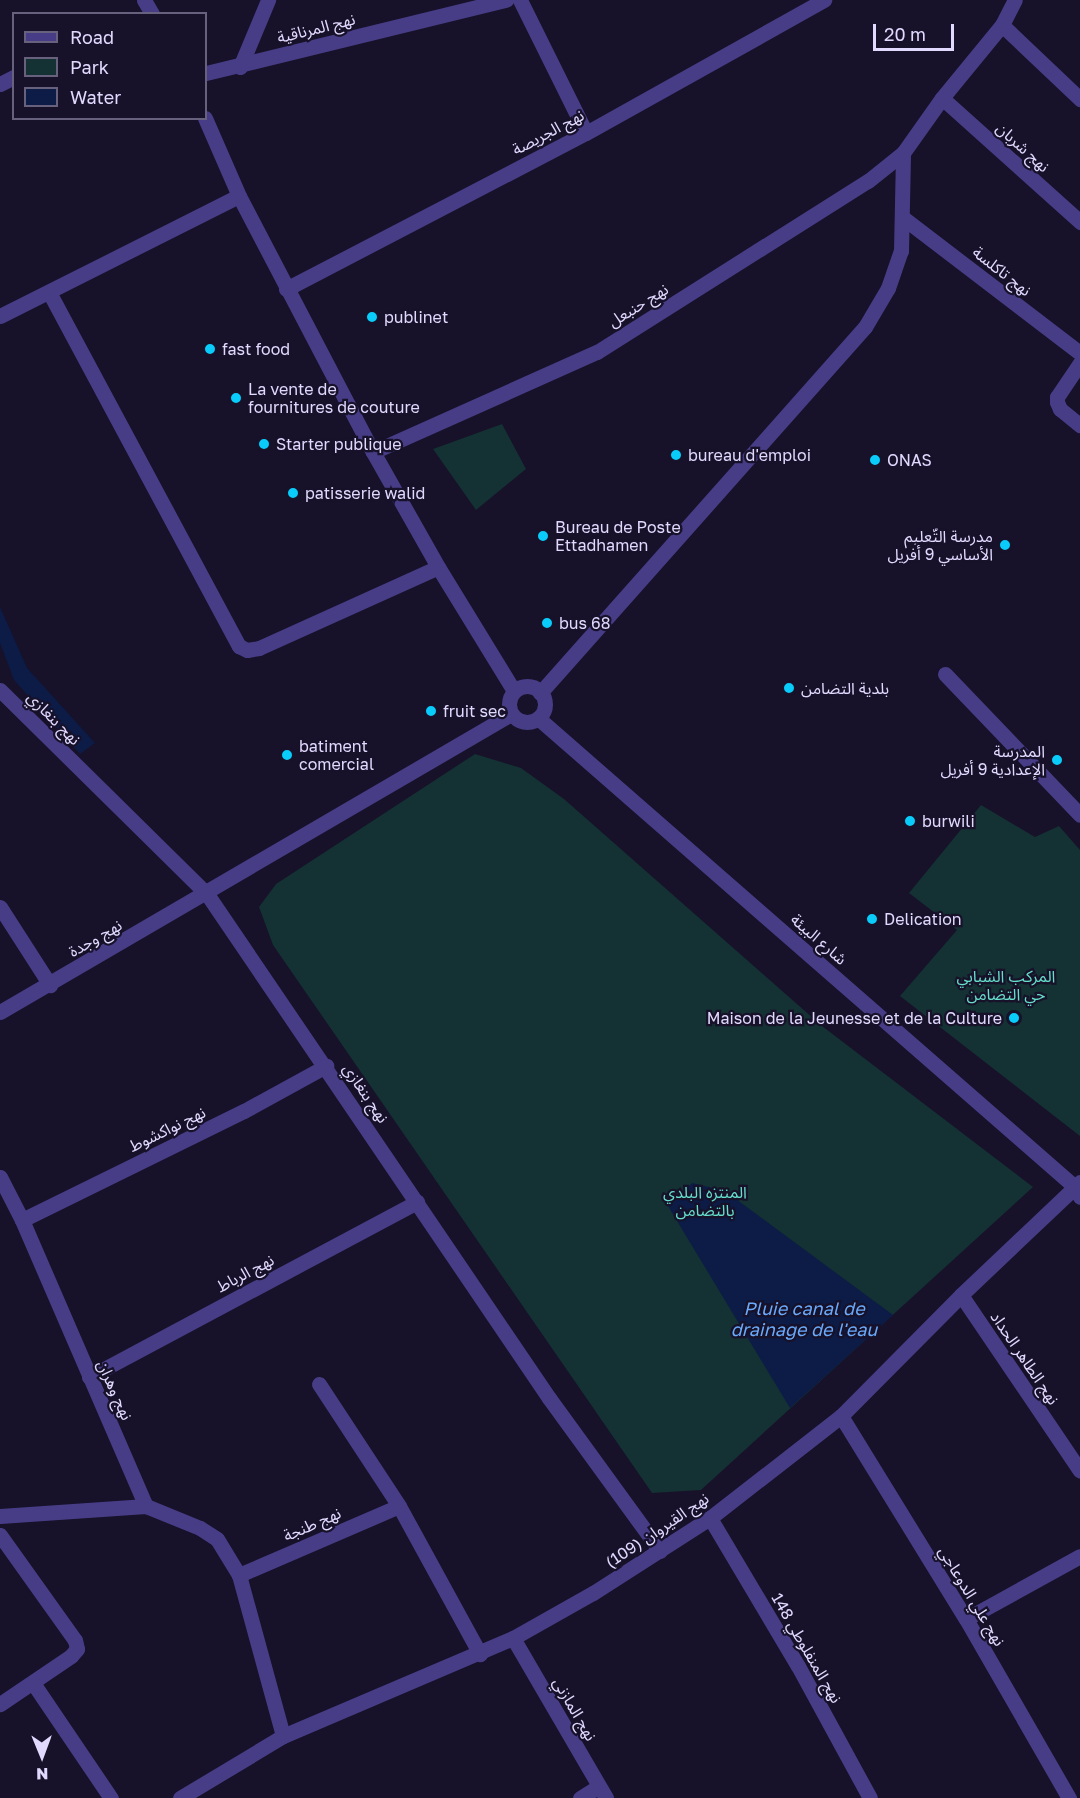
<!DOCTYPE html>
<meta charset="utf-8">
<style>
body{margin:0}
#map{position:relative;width:1080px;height:1798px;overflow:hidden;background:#171129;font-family:"Golos Text","Noto Sans Arabic",sans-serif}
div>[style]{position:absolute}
.green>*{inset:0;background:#143133}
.water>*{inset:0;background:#0c1c47}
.street>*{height:15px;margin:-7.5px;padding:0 7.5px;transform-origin:7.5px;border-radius:7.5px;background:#473d87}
.street>.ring{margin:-7.5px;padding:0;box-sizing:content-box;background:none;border:15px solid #473d87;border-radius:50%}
.dots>*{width:16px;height:16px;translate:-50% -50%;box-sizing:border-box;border:3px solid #171129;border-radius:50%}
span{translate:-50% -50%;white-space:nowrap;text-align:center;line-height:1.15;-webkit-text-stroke:4.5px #171129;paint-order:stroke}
.street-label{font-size:16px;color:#e1d9fe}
.poi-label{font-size:16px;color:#e1d9fe}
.left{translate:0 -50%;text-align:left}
.right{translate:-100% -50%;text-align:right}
.park-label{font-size:16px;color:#65decc}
.water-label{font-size:18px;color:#69aafc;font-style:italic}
.legend{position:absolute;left:12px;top:12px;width:195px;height:108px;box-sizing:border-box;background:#171129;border:2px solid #68617e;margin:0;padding:8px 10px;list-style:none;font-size:18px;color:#e1d9fe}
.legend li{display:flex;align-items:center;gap:12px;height:30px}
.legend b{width:30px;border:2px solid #68617e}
.north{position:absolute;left:12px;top:1726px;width:60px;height:60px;-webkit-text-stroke:4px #171129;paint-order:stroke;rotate:179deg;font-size:16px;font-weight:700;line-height:24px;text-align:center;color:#e1d9fe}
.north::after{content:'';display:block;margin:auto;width:21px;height:27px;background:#e1d9fe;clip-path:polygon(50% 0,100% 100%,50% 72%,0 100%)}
.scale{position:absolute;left:873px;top:24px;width:81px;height:27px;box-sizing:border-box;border:3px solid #e1d9fe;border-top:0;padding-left:8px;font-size:18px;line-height:21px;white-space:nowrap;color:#e1d9fe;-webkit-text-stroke:4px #171129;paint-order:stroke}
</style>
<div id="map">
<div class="green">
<div style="clip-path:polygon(502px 424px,526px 469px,476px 510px,433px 449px)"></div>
<div style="clip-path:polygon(475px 754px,521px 768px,564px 799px,822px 1026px,1033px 1187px,701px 1490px,652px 1493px,273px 945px,259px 907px,276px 884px)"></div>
<div style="clip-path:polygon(981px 805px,1035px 837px,1059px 826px,1080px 850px,1080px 1136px,900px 996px,957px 930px,909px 893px)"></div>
</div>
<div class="water">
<div style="clip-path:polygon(0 607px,27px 668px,95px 743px,80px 754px,14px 680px,0 643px)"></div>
<div style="clip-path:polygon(692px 1183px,725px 1191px,893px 1315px,790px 1408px,668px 1206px)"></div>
</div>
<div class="street">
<div style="left:144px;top:0;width:16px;rotate:60deg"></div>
<div style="left:520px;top:0;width:148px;rotate:63.6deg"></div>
<div style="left:1002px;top:25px;width:108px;rotate:43.5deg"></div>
<div style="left:240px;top:67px;width:73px;rotate:-67.3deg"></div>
<div style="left:206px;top:73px;width:309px;rotate:-13.7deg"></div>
<div style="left:0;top:84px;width:16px;rotate:-27deg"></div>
<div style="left:942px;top:98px;width:186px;rotate:41.9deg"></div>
<div style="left:205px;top:118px;width:85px;rotate:66.4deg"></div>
<div style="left:239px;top:196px;width:289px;rotate:62.4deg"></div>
<div style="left:373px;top:452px;width:132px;rotate:60.5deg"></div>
<div style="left:438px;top:567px;width:145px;rotate:58.5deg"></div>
<div style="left:902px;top:217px;width:224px;rotate:37.4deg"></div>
<div style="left:286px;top:289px;width:338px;rotate:-27.5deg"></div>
<div style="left:586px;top:133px;width:273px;rotate:-29.2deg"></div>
<div style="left:49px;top:292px;width:402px;rotate:61.8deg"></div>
<div style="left:239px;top:646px;width:9px;rotate:27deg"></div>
<div style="left:247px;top:650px;width:12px;rotate:-9deg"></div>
<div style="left:259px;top:648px;width:196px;rotate:-24.3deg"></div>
<div style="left:0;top:316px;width:267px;rotate:-26.7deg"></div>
<div style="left:1080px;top:363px;width:41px;rotate:124.1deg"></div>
<div style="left:1057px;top:397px;width:5px;rotate:90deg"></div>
<div style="left:1057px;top:402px;width:8px;rotate:67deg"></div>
<div style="left:1060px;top:409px;width:26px;rotate:39deg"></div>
<div style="left:373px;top:452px;width:245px;rotate:-24.1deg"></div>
<div style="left:597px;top:352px;width:320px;rotate:-32.3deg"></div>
<div style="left:868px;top:181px;width:45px;rotate:-38.7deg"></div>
<div style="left:945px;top:674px;width:195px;rotate:46.2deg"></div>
<div class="ring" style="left:509px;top:686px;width:21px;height:21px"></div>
<div style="left:0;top:690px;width:291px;rotate:44.6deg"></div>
<div style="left:207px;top:894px;width:609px;rotate:55.84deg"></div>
<div style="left:549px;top:1398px;width:189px;rotate:54deg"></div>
<div style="left:540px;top:693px;width:489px;rotate:-48.4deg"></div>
<div style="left:865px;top:327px;width:45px;rotate:-59.5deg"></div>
<div style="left:888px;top:288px;width:39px;rotate:-71deg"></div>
<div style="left:901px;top:251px;width:98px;rotate:-88.8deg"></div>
<div style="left:903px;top:153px;width:67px;rotate:-54.7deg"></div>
<div style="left:942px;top:98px;width:94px;rotate:-50.6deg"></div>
<div style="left:1002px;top:25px;width:28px;rotate:-63deg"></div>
<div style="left:538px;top:718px;width:713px;rotate:41.13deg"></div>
<div style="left:1075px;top:1187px;width:11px;rotate:63deg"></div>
<div style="left:0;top:907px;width:93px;rotate:57.3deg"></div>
<div style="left:0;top:1012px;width:592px;rotate:-30.25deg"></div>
<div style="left:0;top:1177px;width:48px;rotate:62.9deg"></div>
<div style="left:22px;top:1220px;width:312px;rotate:66.6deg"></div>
<div style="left:146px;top:1506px;width:58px;rotate:22.2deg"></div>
<div style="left:200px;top:1528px;width:20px;rotate:33deg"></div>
<div style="left:217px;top:1539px;width:42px;rotate:58.6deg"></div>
<div style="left:239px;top:1575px;width:167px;rotate:74.7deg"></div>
<div style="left:22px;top:1220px;width:247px;rotate:-26.2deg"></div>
<div style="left:244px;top:1111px;width:94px;rotate:-28.8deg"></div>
<div style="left:961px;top:1295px;width:212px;rotate:55.9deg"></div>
<div style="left:89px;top:1377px;width:372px;rotate:-28.1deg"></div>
<div style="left:319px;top:1384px;width:146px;rotate:56.7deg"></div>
<div style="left:399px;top:1506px;width:169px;rotate:61.3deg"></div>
<div style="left:841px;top:1416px;width:238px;rotate:58.4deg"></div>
<div style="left:966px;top:1619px;width:207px;rotate:60.1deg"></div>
<div style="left:0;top:1516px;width:146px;rotate:-3.9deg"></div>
<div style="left:710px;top:1518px;width:172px;rotate:59.3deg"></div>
<div style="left:798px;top:1666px;width:150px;rotate:61.4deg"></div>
<div style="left:0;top:1535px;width:129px;rotate:54.5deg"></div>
<div style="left:75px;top:1640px;width:9px;rotate:77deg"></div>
<div style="left:77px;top:1649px;width:9px;rotate:131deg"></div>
<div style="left:71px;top:1656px;width:86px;rotate:145.9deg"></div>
<div style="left:239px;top:1575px;width:174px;rotate:-23.3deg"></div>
<div style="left:966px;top:1619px;width:130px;rotate:-28.9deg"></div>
<div style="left:513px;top:1638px;width:185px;rotate:59.8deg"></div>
<div style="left:33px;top:1683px;width:139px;rotate:55.9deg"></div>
<div style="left:180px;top:1798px;width:120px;rotate:-31deg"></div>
<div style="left:283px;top:1736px;width:250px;rotate:-23.1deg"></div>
<div style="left:513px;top:1638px;width:92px;rotate:-29.4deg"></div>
<div style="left:593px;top:1593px;width:139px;rotate:-32.7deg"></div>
<div style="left:710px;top:1518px;width:166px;rotate:-37.9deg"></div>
<div style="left:841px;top:1416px;width:170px;rotate:-45.2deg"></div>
<div style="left:961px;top:1295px;width:164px;rotate:-43.5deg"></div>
<div style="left:580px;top:1798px;width:22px;rotate:-32deg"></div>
</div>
<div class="dots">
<div style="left:372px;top:317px;background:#09ccfa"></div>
<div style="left:210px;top:349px;background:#09ccfa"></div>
<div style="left:236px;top:398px;background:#09ccfa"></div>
<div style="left:264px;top:444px;background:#09ccfa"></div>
<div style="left:676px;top:455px;background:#09ccfa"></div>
<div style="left:875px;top:460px;background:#09ccfa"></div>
<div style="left:293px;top:493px;background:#09ccfa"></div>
<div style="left:543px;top:536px;background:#09ccfa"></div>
<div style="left:1005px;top:545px;background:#09ccfa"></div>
<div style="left:547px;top:623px;background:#09ccfa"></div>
<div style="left:789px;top:688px;background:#09ccfa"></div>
<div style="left:431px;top:711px;background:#09ccfa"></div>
<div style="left:287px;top:755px;background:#09ccfa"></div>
<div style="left:1057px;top:760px;background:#09ccfa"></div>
<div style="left:910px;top:821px;background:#09ccfa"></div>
<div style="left:872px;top:919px;background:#09ccfa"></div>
<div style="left:1014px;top:1018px;background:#09ccfa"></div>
</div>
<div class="street-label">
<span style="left:316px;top:28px;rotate:-14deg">نهج المرناقية</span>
<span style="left:548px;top:132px;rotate:-28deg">نهج الجريصة</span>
<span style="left:1023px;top:147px;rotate:42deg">نهج شربان</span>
<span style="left:1002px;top:271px;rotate:38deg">نهج تاكلسة</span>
<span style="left:638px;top:305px;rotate:-32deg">نهج حنبعل</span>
<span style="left:54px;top:718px;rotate:45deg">نهج بنغازي</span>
<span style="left:95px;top:938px;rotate:-30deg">نهج وجدة</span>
<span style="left:819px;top:939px;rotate:41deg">شارع البيئة</span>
<span style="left:366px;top:1093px;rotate:56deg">نهج بنغازي</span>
<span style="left:167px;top:1129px;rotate:-26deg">نهج نواكشوط</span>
<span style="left:245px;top:1273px;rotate:-28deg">نهج الرباط</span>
<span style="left:1025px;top:1358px;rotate:56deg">نهج الطاهر الحداد</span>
<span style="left:115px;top:1390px;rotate:66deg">نهج وهران</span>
<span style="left:312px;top:1524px;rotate:-24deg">نهج طنجة</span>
<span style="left:657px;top:1530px;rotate:-34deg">نهج القيروان (109)</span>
<span style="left:972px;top:1596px;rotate:59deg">نهج علي الدوعاجي</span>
<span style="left:807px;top:1648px;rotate:60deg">نهج المنفلوطي 148</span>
<span style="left:575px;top:1709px;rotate:60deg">نهج المازني</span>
</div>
<div class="poi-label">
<span class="left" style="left:384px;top:317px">publinet</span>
<span class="left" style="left:222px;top:349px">fast food</span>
<span class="left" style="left:248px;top:398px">La vente de<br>fournitures de couture</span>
<span class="left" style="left:276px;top:444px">Starter publique</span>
<span class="left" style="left:688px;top:455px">bureau d'emploi</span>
<span class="left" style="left:887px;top:460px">ONAS</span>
<span class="left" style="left:305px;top:493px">patisserie walid</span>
<span class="left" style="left:555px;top:536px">Bureau de Poste<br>Ettadhamen</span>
<span class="right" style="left:993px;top:545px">مدرسة التّعليم<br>الأساسي 9 أفريل</span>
<span class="left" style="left:559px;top:623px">bus 68</span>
<span class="left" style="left:801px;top:688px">بلدية التضامن</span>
<span class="left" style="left:443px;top:711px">fruit sec</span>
<span class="left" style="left:299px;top:755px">batiment<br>comercial</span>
<span class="right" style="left:1045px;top:760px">المدرسة<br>الإعدادية 9 أفريل</span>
<span class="left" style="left:922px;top:821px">burwili</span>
<span class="left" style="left:884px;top:919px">Delication</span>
<span class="right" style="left:1002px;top:1018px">Maison de la Jeunesse et de la Culture</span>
</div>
<div class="park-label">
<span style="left:1006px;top:985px">المركب الشبابي<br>حي التضامن</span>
<span style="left:705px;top:1201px">المنتزه البلدي<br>بالتضامن</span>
</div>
<div class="water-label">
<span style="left:804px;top:1319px">Pluie canal de<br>drainage de l'eau</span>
</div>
<ul class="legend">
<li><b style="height:8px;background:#473d87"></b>Road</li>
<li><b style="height:16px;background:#143133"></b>Park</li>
<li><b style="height:16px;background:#0c1c47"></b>Water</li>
</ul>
<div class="north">N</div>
<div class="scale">20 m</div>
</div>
